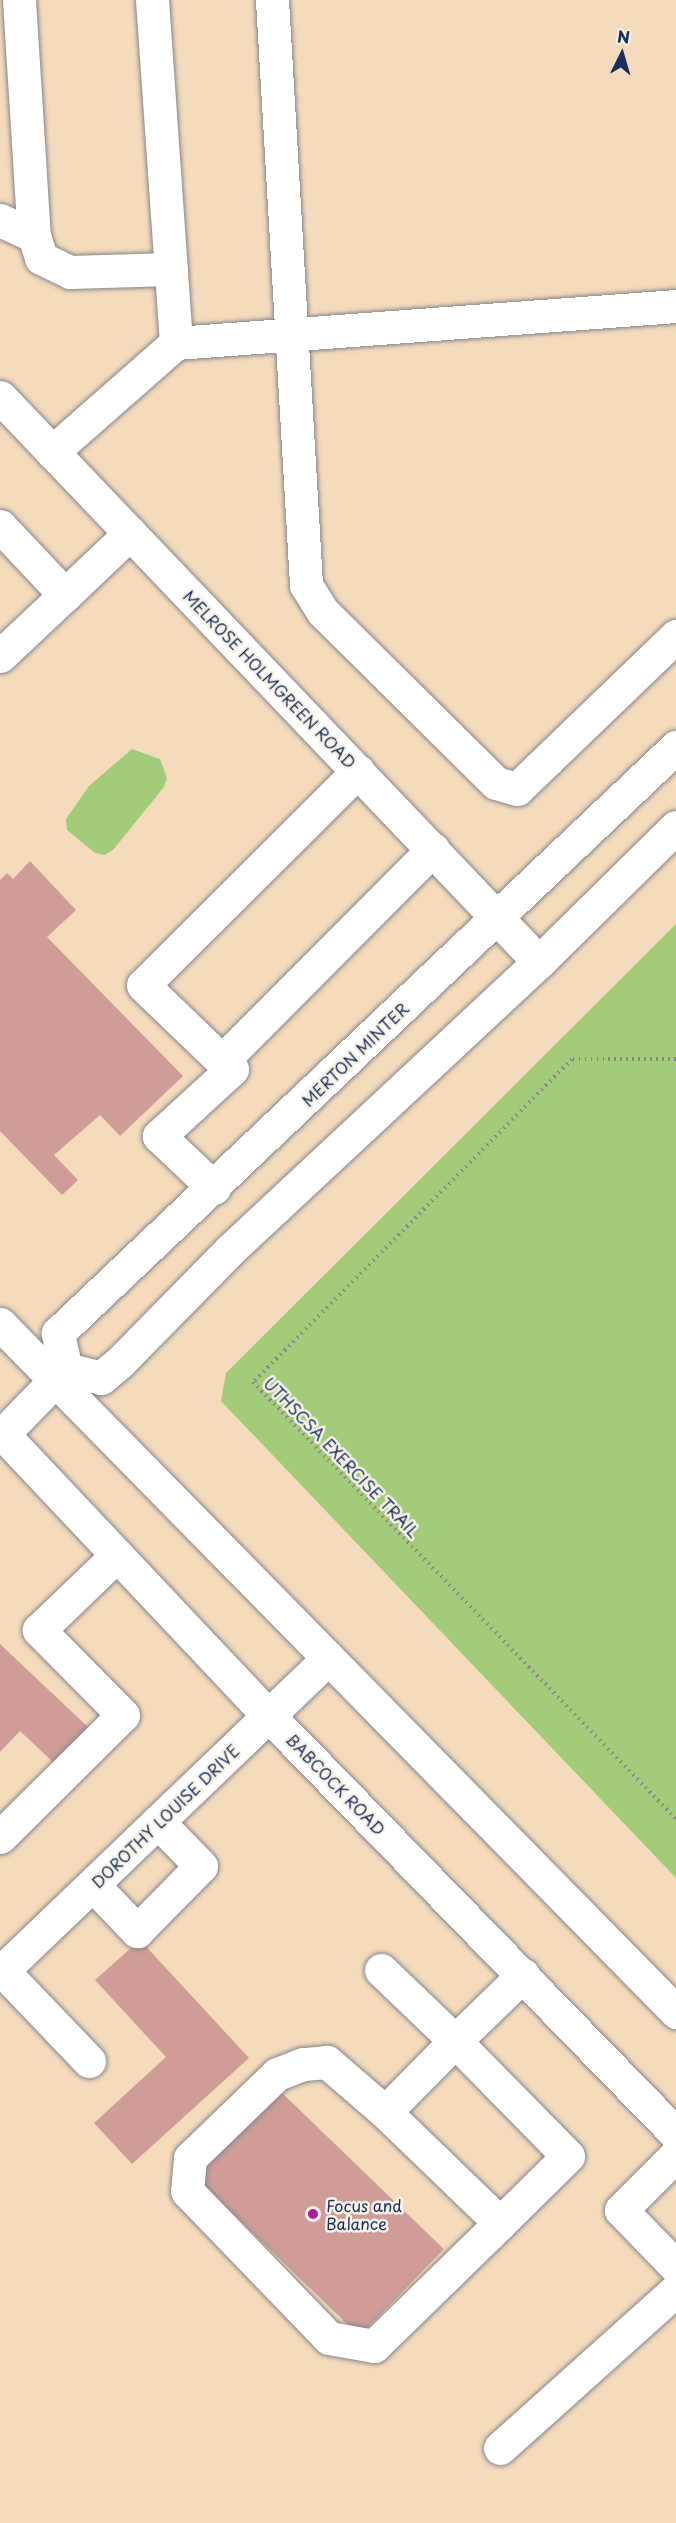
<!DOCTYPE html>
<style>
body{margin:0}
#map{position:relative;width:676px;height:2523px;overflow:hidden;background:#f3dbbc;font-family:"Playpen Sans",sans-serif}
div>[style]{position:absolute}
.green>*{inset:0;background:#a2cc79}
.building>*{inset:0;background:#cf9c98;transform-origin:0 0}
.path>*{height:4px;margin-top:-2px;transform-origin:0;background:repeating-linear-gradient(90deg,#87858d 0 1.5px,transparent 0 6px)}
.roads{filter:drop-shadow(0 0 2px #87858d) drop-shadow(0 0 2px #87858d)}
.minor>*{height:33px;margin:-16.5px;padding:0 16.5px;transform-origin:16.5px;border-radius:16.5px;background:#fff}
.major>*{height:33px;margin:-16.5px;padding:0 16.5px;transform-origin:16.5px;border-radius:16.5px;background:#fff}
.dots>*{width:16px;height:16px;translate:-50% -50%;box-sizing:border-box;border:3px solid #f7f3e8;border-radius:50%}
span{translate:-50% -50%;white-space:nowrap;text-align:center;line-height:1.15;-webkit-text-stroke:5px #f7f3e8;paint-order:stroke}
.street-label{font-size:16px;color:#1b2f5e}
.poi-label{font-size:16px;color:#1b2f5e}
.left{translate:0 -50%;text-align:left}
.north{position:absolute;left:592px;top:24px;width:60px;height:60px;-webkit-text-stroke:4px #f7f3e8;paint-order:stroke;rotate:5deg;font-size:16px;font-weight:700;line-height:24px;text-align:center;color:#1b2f5e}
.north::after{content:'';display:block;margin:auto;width:21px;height:27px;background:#1b2f5e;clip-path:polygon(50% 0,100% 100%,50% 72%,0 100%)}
</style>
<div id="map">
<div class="green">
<div style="clip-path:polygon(132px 749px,160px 759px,167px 778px,164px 787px,113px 850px,104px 855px,95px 853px,67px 830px,66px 819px,89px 786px)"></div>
<div style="clip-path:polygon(676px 924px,676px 1878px,221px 1401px,226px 1373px)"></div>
</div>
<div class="building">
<div style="clip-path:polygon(30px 861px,76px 910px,47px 937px,183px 1076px,120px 1136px,100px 1115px,54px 1155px,78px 1180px,62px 1195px,0 1131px,0 880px,7px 873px,13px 879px)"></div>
<div style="clip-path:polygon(0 1644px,89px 1728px,55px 1764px,20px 1731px,0 1752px)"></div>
<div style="clip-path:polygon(140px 1940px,249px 2058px,132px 2164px,94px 2123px,166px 2057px,95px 1980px)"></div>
<div style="left:279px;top:2090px;width:229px;height:121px;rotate:44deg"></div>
</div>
<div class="path">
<div style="left:676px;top:1059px;width:104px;rotate:180deg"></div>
<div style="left:572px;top:1059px;width:454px;rotate:134.6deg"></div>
<div style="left:253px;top:1382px;width:608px;rotate:45.93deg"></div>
</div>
<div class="roads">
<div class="minor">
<div style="left:19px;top:0;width:236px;rotate:86.4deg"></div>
<div style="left:34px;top:236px;width:23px;rotate:72deg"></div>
<div style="left:41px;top:258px;width:32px;rotate:26deg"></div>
<div style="left:70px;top:272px;width:101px;rotate:-1.7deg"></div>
<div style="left:152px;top:0;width:344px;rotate:86deg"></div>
<div style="left:272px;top:0;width:586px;rotate:86.67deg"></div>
<div style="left:306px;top:585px;width:32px;rotate:58deg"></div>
<div style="left:323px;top:612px;width:243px;rotate:44.7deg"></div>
<div style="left:496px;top:783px;width:22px;rotate:16deg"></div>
<div style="left:517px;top:789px;width:221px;rotate:-43.9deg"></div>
<div style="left:0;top:220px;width:38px;rotate:25deg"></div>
<div style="left:0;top:397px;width:781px;rotate:46.35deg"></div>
<div style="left:52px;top:452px;width:165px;rotate:-41.3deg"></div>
<div style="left:176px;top:343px;width:501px;rotate:-4.23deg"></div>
<div style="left:0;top:526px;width:95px;rotate:46.7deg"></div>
<div style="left:65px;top:595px;width:90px;rotate:-43.6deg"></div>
<div style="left:0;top:656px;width:89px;rotate:-43.2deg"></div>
<div style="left:358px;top:771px;width:303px;rotate:135.1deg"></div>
<div style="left:143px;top:985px;width:110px;rotate:43.9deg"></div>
<div style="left:222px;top:1061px;width:299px;rotate:-45.1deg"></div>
<div style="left:214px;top:1188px;width:76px;rotate:-136.6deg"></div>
<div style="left:159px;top:1136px;width:99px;rotate:-42.5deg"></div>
<div style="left:232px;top:1069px;width:13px;rotate:-141deg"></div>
<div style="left:66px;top:1369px;width:37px;rotate:-103deg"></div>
<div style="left:58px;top:1333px;width:852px;rotate:-43.48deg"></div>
<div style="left:66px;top:1369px;width:36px;rotate:14deg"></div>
<div style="left:101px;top:1378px;width:23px;rotate:-40deg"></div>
<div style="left:119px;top:1363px;width:160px;rotate:-45.5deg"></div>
<div style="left:231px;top:1249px;width:421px;rotate:-43deg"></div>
<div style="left:539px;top:962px;width:192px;rotate:-44.6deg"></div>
<div style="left:0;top:1437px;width:95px;rotate:-45.9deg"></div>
<div style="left:0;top:1837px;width:173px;rotate:-44.8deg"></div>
<div style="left:123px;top:1715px;width:120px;rotate:-134.7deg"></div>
<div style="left:39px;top:1630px;width:108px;rotate:-43.9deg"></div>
<div style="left:93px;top:1885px;width:64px;rotate:46.3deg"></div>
<div style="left:137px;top:1931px;width:91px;rotate:-45.4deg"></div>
<div style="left:201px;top:1866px;width:62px;rotate:-134.3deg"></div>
<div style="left:2px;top:1970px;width:126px;rotate:46.3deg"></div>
<div style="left:381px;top:1970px;width:103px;rotate:43.8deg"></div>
<div style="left:455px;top:2041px;width:161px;rotate:45.5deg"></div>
<div style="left:568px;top:2156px;width:95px;rotate:135.4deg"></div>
<div style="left:500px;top:2223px;width:160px;rotate:-136deg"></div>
<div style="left:385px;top:2112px;width:100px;rotate:-45.4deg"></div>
<div style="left:455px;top:2041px;width:95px;rotate:-44.1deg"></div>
<div style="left:0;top:1973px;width:455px;rotate:-43.8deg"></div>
<div style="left:385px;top:2112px;width:77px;rotate:-139.2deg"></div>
<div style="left:327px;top:2062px;width:24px;rotate:175deg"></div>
<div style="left:303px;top:2064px;width:28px;rotate:159deg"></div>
<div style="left:277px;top:2074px;width:121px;rotate:136deg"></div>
<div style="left:190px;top:2158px;width:33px;rotate:95deg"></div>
<div style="left:187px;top:2191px;width:204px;rotate:46deg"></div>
<div style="left:329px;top:2338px;width:46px;rotate:10.1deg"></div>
<div style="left:374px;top:2346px;width:176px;rotate:-44.3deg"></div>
<div style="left:676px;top:2155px;width:78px;rotate:135deg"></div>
<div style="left:621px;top:2210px;width:79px;rotate:46deg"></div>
<div style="left:500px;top:2448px;width:237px;rotate:-41.9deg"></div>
</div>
<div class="major">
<div style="left:0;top:1324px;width:965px;rotate:45.5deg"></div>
<div style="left:0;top:1431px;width:392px;rotate:46.7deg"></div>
<div style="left:269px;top:1716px;width:583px;rotate:45.76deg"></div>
</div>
</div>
<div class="dots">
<div style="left:313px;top:2214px;background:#b5179e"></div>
</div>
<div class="street-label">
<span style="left:270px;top:679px;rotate:46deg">MELROSE HOLMGREEN ROAD</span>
<span style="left:355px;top:1054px;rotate:-44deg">MERTON MINTER</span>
<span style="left:342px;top:1457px;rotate:46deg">UTHSCSA EXERCISE TRAIL</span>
<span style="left:336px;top:1784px;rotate:46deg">BABCOCK ROAD</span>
<span style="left:165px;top:1816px;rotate:-44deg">DOROTHY LOUISE DRIVE</span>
</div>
<div class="poi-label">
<span class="left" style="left:326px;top:2214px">Focus and<br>Balance</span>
</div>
<div class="north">N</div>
</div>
